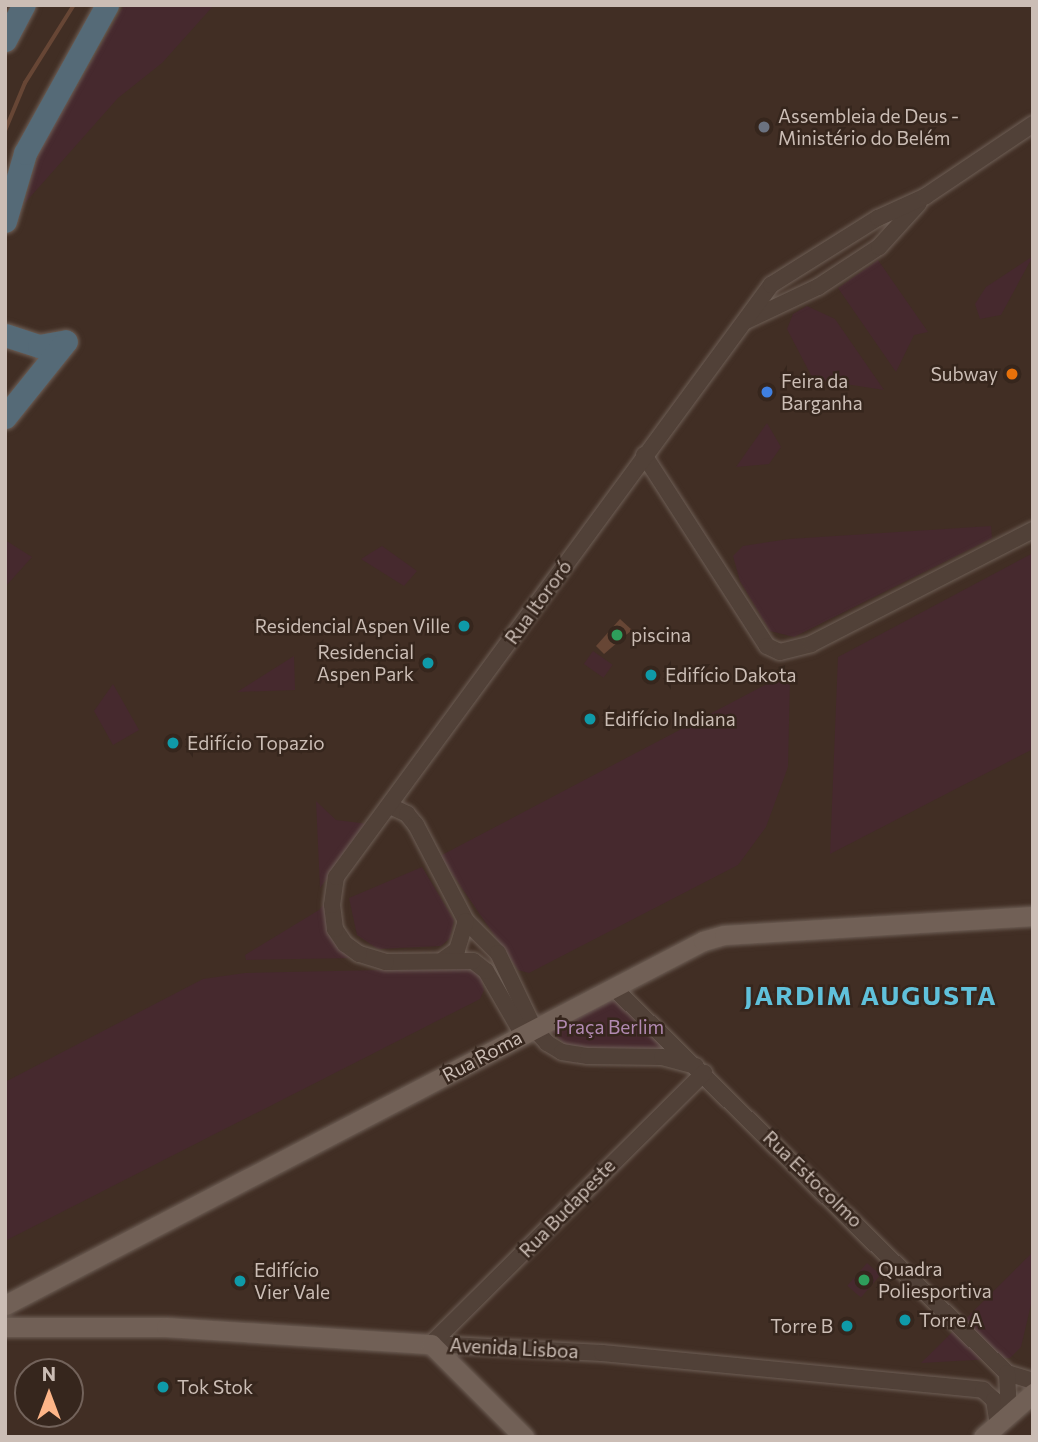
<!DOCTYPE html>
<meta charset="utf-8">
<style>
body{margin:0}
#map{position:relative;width:1038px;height:1442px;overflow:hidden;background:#412e24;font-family:Commissioner,sans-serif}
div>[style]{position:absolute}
.green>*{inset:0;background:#46292e;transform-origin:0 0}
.water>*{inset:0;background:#674635}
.stream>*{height:3.5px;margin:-1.75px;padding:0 1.75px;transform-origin:1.75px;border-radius:1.75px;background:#674635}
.roads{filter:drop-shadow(0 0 2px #6e5f56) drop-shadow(0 0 2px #6e5f56)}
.minor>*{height:16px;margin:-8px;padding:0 8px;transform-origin:8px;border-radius:8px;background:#514138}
.major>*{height:19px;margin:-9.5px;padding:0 9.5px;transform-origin:9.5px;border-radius:9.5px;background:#716056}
.highway>*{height:23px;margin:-11.5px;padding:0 11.5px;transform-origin:11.5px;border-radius:11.5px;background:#556a77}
.dots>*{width:19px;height:19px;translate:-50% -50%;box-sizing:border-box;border:4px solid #36261d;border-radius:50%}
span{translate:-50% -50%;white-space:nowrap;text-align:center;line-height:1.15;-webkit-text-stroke:5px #36261d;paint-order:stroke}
.poi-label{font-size:19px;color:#cbbdb5}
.left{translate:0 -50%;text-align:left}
.right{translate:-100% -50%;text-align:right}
.street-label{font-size:19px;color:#cbbdb5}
.park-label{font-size:19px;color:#b189b1}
.district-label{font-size:26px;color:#60c1db;font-weight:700;letter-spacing:2px}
.frame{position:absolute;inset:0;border:7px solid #cbbdb5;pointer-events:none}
.north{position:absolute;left:14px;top:1358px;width:70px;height:70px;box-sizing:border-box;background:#36261d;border:2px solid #72625a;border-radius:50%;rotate:0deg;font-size:19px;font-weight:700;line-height:28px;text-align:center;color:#cbbdb5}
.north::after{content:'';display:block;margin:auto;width:24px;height:32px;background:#fdb588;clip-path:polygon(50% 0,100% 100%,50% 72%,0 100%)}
</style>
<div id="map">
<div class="green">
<div style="clip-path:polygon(124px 5px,214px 5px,162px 63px,118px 98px,24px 204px,39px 152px)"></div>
<div style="clip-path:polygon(1033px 256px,1001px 315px,980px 319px,975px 304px,986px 287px)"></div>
<div style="clip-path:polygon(878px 260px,928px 332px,914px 335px,896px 372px,838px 288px)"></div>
<div style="clip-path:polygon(807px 306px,835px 319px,884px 390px,813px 379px,787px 329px,793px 314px)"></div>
<div style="clip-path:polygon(767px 423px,781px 447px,769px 464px,736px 467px)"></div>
<div style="clip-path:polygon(991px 526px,992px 538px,794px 637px,770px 631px,740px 581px,733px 556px,743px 546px,789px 539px)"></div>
<div style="clip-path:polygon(5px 540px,32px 557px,5px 587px)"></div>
<div style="clip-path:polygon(382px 546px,417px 571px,404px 586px,361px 559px)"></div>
<div style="clip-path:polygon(1033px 553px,1033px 749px,830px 854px,838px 657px)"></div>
<div style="left:593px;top:651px;width:24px;height:16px;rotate:35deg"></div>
<div style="clip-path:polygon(294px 656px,295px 690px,237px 692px)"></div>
<div style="clip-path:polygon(783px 670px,790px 678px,788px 767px,766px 827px,738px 865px,529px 973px,518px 970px,440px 856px,767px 684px)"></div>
<div style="clip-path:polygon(113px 684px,139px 730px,113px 745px,94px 711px)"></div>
<div style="clip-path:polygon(316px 801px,336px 820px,369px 824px,320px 888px)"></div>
<div style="clip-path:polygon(422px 867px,454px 920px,450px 938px,441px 946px,378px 949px,357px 935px,349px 898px)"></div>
<div style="clip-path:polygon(326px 901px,356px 958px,246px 960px,245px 955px,319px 910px)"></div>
<div style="clip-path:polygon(471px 968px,481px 976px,484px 990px,480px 999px,5px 1241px,5px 1082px,203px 979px,245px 973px)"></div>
<div style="clip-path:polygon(615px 993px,672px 1047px,668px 1053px,570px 1050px,547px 1026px)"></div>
<div style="clip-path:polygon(1033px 1252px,1033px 1296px,1021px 1347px,1010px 1358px,921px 1363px)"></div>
<div style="left:867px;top:1263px;width:18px;height:30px;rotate:41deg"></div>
</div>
<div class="water">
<div style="clip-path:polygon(620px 619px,632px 630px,604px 654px,596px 646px)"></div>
</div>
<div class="stream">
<div style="left:5px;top:131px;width:52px;rotate:-67.4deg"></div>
<div style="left:25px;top:83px;width:92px;rotate:-57.9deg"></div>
</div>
<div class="roads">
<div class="minor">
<div style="left:746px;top:321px;width:80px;rotate:-25.3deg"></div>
<div style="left:818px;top:287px;width:73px;rotate:-33.3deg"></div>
<div style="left:879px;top:247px;width:59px;rotate:-47.7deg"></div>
<div style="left:644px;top:455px;width:227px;rotate:57.2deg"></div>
<div style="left:767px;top:646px;width:14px;rotate:25deg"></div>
<div style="left:780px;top:652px;width:32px;rotate:-14deg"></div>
<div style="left:811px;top:644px;width:250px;rotate:-27.2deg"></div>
<div style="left:390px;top:806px;width:19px;rotate:25deg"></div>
<div style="left:407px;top:814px;width:14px;rotate:51deg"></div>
<div style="left:416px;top:825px;width:108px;rotate:62.5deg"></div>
<div style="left:466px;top:921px;width:45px;rotate:45deg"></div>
<div style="left:498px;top:953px;width:83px;rotate:64.4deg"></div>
<div style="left:534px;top:1028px;width:20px;rotate:49deg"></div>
<div style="left:547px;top:1043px;width:17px;rotate:31deg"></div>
<div style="left:562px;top:1052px;width:26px;rotate:9deg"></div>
<div style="left:588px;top:1056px;width:74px;rotate:0.8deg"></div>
<div style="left:662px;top:1057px;width:35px;rotate:15deg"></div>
<div style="left:444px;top:959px;width:16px;rotate:-35deg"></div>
<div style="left:457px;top:950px;width:30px;rotate:-73deg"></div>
<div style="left:615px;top:989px;width:549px;rotate:44.41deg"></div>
<div style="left:1007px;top:1373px;width:27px;rotate:17deg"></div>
<div style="left:523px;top:1035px;width:74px;rotate:-120deg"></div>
<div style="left:486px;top:971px;width:16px;rotate:-142deg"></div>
<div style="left:473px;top:961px;width:87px;rotate:179.3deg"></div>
<div style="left:386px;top:962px;width:28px;rotate:-163deg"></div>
<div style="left:359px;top:954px;width:17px;rotate:-144deg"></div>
<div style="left:345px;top:944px;width:18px;rotate:-124deg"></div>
<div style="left:335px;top:929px;width:24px;rotate:-97deg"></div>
<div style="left:332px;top:905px;width:28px;rotate:-82deg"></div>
<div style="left:336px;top:877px;width:735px;rotate:-53.69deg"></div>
<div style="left:771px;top:285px;width:126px;rotate:-32.1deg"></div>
<div style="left:878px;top:218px;width:53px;rotate:-24.6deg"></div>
<div style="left:926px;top:196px;width:129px;rotate:-33.9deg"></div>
<div style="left:431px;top:1344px;width:171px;rotate:3deg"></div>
<div style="left:602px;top:1353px;width:383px;rotate:5.5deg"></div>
<div style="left:983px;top:1390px;width:15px;rotate:42deg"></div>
<div style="left:994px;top:1400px;width:24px;rotate:81deg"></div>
<div style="left:431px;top:1344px;width:385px;rotate:-44.8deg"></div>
<div style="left:1007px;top:1373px;width:41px;rotate:87.2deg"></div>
</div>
<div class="major">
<div style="left:5px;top:1305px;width:787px;rotate:-27.54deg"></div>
<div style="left:703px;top:941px;width:22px;rotate:-16deg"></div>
<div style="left:724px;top:935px;width:310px;rotate:-3.5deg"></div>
<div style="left:5px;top:1327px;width:161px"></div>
<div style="left:166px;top:1327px;width:266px;rotate:3.7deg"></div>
<div style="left:431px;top:1344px;width:132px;rotate:45deg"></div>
<div style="left:983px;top:1437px;width:67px;rotate:-41.3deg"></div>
</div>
<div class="highway">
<div style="left:5px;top:40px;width:40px;rotate:-62deg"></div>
<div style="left:5px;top:221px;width:71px;rotate:-73.6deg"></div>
<div style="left:25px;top:153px;width:169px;rotate:-61deg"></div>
<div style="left:5px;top:335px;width:36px;rotate:18deg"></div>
<div style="left:39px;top:346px;width:27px;rotate:-10deg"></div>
<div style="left:5px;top:417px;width:97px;rotate:-51.2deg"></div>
</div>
</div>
<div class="dots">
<div style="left:764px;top:127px;background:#6b7280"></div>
<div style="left:1012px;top:374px;background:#e8710a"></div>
<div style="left:767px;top:392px;background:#3f7fe0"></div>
<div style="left:464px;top:626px;background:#0f9aa8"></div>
<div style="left:617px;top:635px;background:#2e9e5b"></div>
<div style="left:428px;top:663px;background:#0f9aa8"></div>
<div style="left:651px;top:675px;background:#0f9aa8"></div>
<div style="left:590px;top:719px;background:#0f9aa8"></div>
<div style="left:173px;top:743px;background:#0f9aa8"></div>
<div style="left:864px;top:1280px;background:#2e9e5b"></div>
<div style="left:240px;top:1281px;background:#0f9aa8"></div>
<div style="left:905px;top:1320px;background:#0f9aa8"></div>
<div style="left:847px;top:1326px;background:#0f9aa8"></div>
<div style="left:163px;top:1387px;background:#0f9aa8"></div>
</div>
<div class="poi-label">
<span class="left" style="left:778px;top:127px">Assembleia de Deus -<br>Ministério do Belém</span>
<span class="right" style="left:998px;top:374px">Subway</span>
<span class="left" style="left:781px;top:392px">Feira da<br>Barganha</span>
<span class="right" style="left:450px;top:626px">Residencial Aspen Ville</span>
<span class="left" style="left:631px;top:635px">piscina</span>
<span class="right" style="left:414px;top:663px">Residencial<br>Aspen Park</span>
<span class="left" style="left:665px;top:675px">Edifício Dakota</span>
<span class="left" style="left:604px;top:719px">Edifício Indiana</span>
<span class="left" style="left:187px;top:743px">Edifício Topazio</span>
<span class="left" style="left:878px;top:1280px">Quadra<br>Poliesportiva</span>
<span class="left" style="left:254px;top:1281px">Edifício<br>Vier Vale</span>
<span class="left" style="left:919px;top:1320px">Torre A</span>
<span class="right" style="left:833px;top:1326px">Torre B</span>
<span class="left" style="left:177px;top:1387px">Tok Stok</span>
</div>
<div class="street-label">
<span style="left:538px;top:602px;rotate:-54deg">Rua Itororó</span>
<span style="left:482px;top:1056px;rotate:-28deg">Rua Roma</span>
<span style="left:813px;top:1179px;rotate:44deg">Rua Estocolmo</span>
<span style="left:567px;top:1208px;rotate:-46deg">Rua Budapeste</span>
<span style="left:514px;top:1348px;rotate:3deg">Avenida Lisboa</span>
</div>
<div class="park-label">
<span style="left:610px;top:1027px">Praça Berlim</span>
</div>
<div class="district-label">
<span style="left:871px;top:995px">JARDIM AUGUSTA</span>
</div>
<div class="frame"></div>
<div class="north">N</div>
</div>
